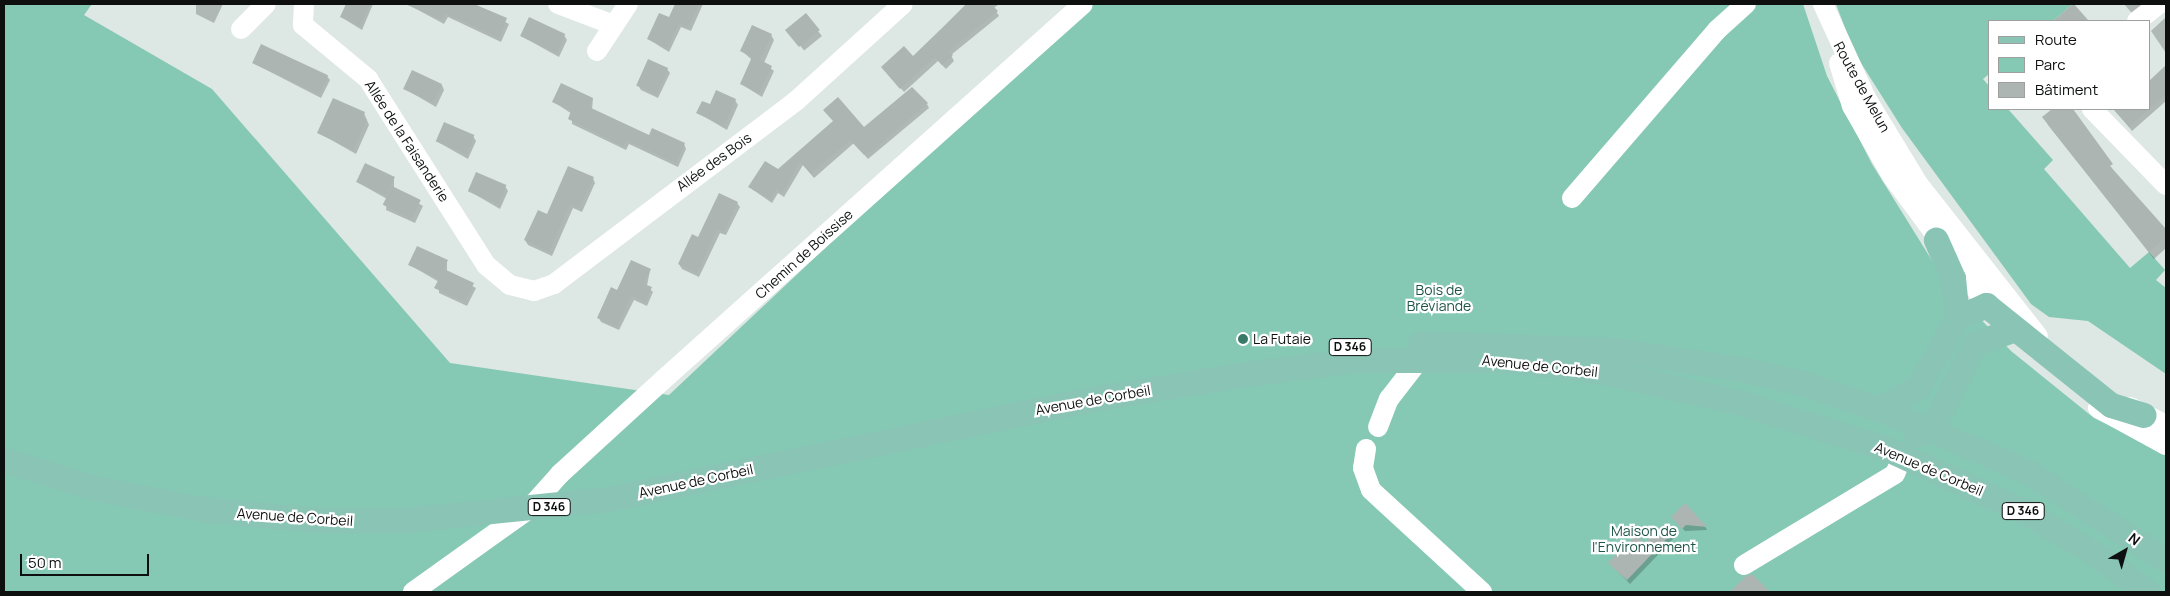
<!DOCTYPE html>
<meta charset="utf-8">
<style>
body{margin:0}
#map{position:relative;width:2170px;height:596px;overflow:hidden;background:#dde7e3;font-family:Manrope,sans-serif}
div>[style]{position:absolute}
.green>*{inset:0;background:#85c8b4}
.shadow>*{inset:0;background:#0003;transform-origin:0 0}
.building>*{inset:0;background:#acb5b2;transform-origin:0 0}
.minor>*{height:20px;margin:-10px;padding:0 10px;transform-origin:10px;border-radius:10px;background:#fff}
.major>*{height:25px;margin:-12.5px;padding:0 12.5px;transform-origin:12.5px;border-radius:12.5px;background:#8ac4b5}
.dots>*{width:14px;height:14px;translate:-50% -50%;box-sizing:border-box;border:2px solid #fff;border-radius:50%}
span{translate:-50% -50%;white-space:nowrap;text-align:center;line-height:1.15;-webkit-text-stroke:4.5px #fff;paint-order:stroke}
.shield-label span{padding:1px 4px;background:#fff;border:1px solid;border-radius:4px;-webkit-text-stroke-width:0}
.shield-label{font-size:12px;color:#0d100f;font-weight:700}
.street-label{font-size:14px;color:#0d100f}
.park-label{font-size:14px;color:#1e5547}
.poi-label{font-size:14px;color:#0d100f}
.left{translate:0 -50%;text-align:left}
.frame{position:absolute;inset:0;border:5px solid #0d100f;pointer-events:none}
.legend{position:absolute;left:1988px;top:20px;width:162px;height:90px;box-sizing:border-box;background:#fff;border:1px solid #9e9f9f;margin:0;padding:6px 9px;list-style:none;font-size:15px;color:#0d100f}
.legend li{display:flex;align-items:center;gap:10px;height:25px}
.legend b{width:25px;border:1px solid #9e9f9f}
.north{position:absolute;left:2100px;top:526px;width:50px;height:50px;-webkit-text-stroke:4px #fff;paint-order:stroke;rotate:38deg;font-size:14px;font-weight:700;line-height:20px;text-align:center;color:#0d100f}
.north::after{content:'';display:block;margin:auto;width:18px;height:22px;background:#0d100f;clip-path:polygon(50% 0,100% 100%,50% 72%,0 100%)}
.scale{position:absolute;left:20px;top:554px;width:129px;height:22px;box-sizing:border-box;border:2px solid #0d100f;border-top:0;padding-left:6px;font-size:15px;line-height:18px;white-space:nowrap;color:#0d100f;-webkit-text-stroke:4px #fff;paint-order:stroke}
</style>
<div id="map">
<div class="green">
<div style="clip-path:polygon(4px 4px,92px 4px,84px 15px,212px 89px,450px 363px,669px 395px,1084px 4px,1803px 4px,1827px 76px,1872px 164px,1946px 283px,2011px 351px,2094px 418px,2166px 453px,2166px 592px,4px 592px)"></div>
<div style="clip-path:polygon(1836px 4px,2073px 4px,2053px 21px,1989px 21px,1989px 74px,1983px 79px,1989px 86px,1989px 109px,2008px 109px,2053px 160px,2044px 169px,2130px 268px,2149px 252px,2165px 270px,2156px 280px,2166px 288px,2166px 374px,2088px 321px,2049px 317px,2031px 304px,1902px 128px,1854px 52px)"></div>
</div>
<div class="shadow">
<div style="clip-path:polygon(196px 4px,223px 4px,214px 23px,196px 14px)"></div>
<div style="clip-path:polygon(348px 4px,373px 4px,362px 30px,341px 17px)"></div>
<div style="clip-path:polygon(407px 4px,454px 4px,469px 10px,472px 4px,509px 24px,501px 42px,448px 17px,444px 24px)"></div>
<div style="clip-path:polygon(677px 4px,703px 4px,691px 31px,681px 27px,669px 52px,648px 39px,670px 19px)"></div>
<div style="clip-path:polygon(966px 4px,999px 4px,994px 8px,999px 16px,951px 55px,954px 61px,946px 69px,938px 61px,904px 92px,882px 67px,913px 58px)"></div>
<div style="clip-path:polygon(2074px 4px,2089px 21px,2055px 21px)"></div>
<div style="clip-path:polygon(2124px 4px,2154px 4px,2137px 19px)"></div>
<div style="left:805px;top:15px;width:27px;height:23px;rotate:51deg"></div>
<div style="clip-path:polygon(2166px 17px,2166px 53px,2151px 31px)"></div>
<div style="clip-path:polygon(564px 35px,567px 40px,559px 57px,521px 36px)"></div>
<div style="clip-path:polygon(771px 35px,774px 40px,764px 63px,774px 71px,762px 97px,741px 84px,752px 60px,742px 51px)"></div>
<div style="clip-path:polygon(253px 63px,327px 76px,330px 80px,321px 98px)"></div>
<div style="clip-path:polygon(667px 69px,670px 73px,658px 98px,641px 90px,638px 85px)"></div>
<div style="clip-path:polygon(2157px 75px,2166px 86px,2166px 101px,2132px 131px,2117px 112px,2149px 109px,2149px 83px)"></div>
<div style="clip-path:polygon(442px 85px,444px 90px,436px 107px,405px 89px)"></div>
<div style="clip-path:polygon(593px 98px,592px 110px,650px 136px,684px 144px,686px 149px,678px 167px,629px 144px,626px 150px,572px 124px,572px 114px,554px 102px)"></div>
<div style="clip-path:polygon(735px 100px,738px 105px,727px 130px,698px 113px)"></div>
<div style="clip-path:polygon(927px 104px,929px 108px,868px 159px,854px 143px,814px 178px,803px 165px,784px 197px,778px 193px,772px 203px,749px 187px,864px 129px)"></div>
<div style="clip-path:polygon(2054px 109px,2071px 109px,2115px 173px,2166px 231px,2166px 248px,2154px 259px,2048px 125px,2044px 117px)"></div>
<div style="clip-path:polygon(364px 113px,369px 125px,356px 154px,319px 133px)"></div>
<div style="clip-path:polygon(473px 136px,476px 141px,468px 159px,436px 141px)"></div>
<div style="clip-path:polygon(394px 178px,394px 189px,423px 206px,415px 223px,386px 210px,387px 199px,357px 182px)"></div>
<div style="clip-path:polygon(593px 178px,595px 183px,582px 212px,573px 208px,552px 256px,528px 245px,525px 240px,547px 215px)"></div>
<div style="clip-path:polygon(505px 186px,508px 191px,500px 209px,469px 191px)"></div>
<div style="clip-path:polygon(737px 203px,740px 207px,726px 235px,720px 233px,699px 277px,682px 269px,679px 264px,699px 239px)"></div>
<div style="clip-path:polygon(447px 261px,447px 272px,476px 288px,467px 306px,439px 293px,439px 282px,410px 265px)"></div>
<div style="clip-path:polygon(650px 270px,647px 286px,653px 292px,647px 306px,634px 300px,619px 330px,601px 322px,599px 318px,618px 291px)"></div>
<div style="clip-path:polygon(1685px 505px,1706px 528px,1707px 530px,1685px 531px,1675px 520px)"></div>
<div style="clip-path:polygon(1666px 525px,1676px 536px,1630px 584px,1610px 563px,1645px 545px)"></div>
</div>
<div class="building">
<div style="clip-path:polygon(346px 4px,370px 4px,360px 26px,340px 17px)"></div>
<div style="clip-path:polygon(405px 4px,474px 4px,507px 18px,499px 38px,445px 13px,442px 20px)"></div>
<div style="clip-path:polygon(675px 4px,699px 4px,688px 27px,679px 23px,667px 48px,647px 39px,659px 13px,669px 17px)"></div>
<div style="clip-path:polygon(967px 4px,991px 4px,998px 11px,949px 51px,953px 55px,942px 65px,935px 57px,900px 89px,881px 67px,904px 46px,913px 56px)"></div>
<div style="clip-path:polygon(2073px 4px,2088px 21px,2053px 21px)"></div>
<div style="left:806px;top:13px;width:22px;height:27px;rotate:51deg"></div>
<div style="left:529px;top:17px;width:40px;height:21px;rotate:25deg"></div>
<div style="clip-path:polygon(752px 25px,772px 34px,760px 60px,772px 66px,759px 93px,740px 84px,752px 57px,740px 51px)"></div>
<div style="left:261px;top:44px;width:74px;height:21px;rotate:25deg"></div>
<div style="left:648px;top:59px;width:22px;height:29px;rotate:24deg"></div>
<div style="clip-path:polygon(2166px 65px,2166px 94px,2129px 127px,2113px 109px,2149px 109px,2149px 81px)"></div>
<div style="left:412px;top:70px;width:33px;height:21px;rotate:25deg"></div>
<div style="clip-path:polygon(561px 83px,593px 98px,589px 107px,649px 135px,652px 128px,685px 143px,676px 163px,626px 140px,623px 146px,568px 119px,571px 111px,552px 102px)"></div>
<div style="clip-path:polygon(912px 87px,928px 103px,872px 151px,864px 155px,850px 140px,811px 174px,800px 162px,782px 193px,776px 189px,770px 199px,748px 187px,765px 161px,778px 169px,833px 121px,823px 110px,838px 97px,864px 127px)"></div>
<div style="clip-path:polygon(716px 90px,736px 99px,724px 126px,696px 113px,702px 101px,710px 104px)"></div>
<div style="clip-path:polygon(333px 98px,365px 112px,363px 117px,367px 120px,353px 150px,317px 133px)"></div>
<div style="clip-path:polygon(2052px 109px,2073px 109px,2113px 164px,2110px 166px,2166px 229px,2166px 237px,2149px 252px,2042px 117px)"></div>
<div style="left:444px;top:122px;width:33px;height:21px;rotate:23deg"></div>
<div style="left:365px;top:163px;width:33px;height:21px;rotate:25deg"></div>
<div style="clip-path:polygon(568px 166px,594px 177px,579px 208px,570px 204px,549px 252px,524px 240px,538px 210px,547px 214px)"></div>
<div style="left:476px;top:172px;width:33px;height:21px;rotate:23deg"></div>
<div style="left:392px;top:186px;width:32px;height:21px;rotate:26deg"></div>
<div style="clip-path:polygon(719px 193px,738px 202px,724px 231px,717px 229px,697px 273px,678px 264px,692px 234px,698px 237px)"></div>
<div style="clip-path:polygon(417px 246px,448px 260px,444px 269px,474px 283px,465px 302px,434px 288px,439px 279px,408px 265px)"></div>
<div style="clip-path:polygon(631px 260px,651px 269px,644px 284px,652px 287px,645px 302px,631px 296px,617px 327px,597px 318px,611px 287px,617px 290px)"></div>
<div style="clip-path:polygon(1685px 503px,1707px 527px,1686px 525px,1682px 529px,1671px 517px)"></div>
<div style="clip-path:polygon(1666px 523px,1674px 531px,1627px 580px,1608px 563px,1636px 535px,1645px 543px)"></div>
<div style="clip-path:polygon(1752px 574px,1770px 592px,1730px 592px,1746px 576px)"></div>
</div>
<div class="minor">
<div style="left:304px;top:4px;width:21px;rotate:93deg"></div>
<div style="left:303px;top:25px;width:85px;rotate:39.7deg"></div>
<div style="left:368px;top:79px;width:220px;rotate:57.6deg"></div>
<div style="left:486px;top:265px;width:31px;rotate:40deg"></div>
<div style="left:510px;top:285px;width:25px;rotate:14deg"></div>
<div style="left:534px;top:291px;width:21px;rotate:-19deg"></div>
<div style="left:554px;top:284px;width:303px;rotate:-37.1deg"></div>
<div style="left:796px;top:101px;width:144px;rotate:-42.2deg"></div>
<div style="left:558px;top:4px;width:57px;rotate:20.7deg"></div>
<div style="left:1823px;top:4px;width:103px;rotate:65.4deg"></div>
<div style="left:1866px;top:98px;width:102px;rotate:58.7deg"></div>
<div style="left:1919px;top:185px;width:192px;rotate:51.8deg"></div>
<div style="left:2137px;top:21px;width:28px;rotate:-38deg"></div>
<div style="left:241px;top:29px;width:35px;rotate:-45deg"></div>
<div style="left:597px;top:51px;width:56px;rotate:-56.6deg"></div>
<div style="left:1839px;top:63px;width:45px;rotate:73.2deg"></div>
<div style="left:1852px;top:106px;width:81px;rotate:60.3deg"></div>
<div style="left:1892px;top:176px;width:173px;rotate:53.5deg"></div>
<div style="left:2092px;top:109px;width:106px;rotate:45.8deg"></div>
<div style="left:1572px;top:198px;width:222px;rotate:-49.2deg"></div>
<div style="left:1717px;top:30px;width:39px;rotate:-42deg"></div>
<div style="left:2130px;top:407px;width:40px;rotate:26.6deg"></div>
<div style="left:2098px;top:408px;width:77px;rotate:28.6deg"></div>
<div style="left:1378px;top:427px;width:30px;rotate:-69deg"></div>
<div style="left:1389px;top:399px;width:51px;rotate:-52.2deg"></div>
<div style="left:1366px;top:449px;width:19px;rotate:99deg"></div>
<div style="left:1363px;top:468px;width:23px;rotate:70deg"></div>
<div style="left:1371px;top:490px;width:151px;rotate:42.6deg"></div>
<div style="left:1744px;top:565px;width:176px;rotate:-31.1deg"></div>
<div style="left:1895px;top:474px;width:21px;rotate:-67deg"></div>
<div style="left:413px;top:592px;width:143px;rotate:-35.6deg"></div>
<div style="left:529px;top:509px;width:47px;rotate:-48.5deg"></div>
<div style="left:560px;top:474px;width:141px;rotate:-42.4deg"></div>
<div style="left:664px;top:379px;width:562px;rotate:-41.83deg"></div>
</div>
<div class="major">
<div style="left:1957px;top:318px;width:32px;rotate:-24deg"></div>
<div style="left:1986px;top:305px;width:160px;rotate:38.7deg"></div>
<div style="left:2111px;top:405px;width:34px;rotate:17deg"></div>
<div style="left:1420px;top:343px;width:195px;rotate:2.1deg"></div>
<div style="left:1615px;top:350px;width:127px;rotate:8.6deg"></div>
<div style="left:1741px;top:369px;width:67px;rotate:13deg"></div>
<div style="left:1806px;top:384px;width:103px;rotate:19.3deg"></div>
<div style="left:1903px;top:418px;width:134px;rotate:23.3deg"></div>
<div style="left:2026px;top:471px;width:166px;rotate:32.4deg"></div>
<div style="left:1879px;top:408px;width:44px;rotate:-28.3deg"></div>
<div style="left:1918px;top:387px;width:79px;rotate:-60.5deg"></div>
<div style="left:1957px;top:318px;width:40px;rotate:-95.7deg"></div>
<div style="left:1953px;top:278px;width:42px;rotate:-114.1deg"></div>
<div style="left:1916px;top:435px;width:16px;rotate:-22deg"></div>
<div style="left:1931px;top:429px;width:95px;rotate:-63.2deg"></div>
<div style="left:1974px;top:344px;width:37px;rotate:-20deg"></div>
<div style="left:4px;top:460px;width:95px;rotate:17.1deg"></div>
<div style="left:95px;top:488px;width:109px;rotate:11.1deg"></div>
<div style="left:202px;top:509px;width:114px;rotate:5.6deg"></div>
<div style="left:315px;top:520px;width:90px"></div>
<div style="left:405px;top:520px;width:204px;rotate:-5.9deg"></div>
<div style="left:608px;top:499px;width:493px;rotate:-11.7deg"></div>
<div style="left:1091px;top:399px;width:165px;rotate:-9.1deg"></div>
<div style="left:1254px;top:373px;width:101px;rotate:-7.4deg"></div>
<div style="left:1354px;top:360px;width:153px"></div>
<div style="left:1507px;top:360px;width:94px;rotate:6.7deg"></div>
<div style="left:1600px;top:371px;width:141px;rotate:12.7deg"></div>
<div style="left:1738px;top:402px;width:156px;rotate:17.5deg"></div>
<div style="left:1887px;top:449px;width:147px;rotate:24.5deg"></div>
<div style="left:2021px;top:510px;width:85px;rotate:30.5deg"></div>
<div style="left:2094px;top:553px;width:67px;rotate:35.8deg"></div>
</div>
<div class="dots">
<div style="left:1243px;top:339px;background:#397968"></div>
</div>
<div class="shield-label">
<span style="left:1350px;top:347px">D 346</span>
<span style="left:549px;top:507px">D 346</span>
<span style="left:2023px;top:511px">D 346</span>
</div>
<div class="street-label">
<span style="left:1862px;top:87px;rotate:61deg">Route de Melun</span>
<span style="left:407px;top:141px;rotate:57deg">Allée de la Faisanderie</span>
<span style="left:714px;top:162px;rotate:-36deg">Allée des Bois</span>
<span style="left:804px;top:254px;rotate:-42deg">Chemin de Boissise</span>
<span style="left:1540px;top:366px;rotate:6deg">Avenue de Corbeil</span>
<span style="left:1093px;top:400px;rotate:-10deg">Avenue de Corbeil</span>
<span style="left:1929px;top:469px;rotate:23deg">Avenue de Corbeil</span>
<span style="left:696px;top:481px;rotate:-12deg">Avenue de Corbeil</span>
<span style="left:295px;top:517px;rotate:4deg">Avenue de Corbeil</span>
</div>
<div class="park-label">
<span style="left:1439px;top:298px">Bois de<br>Bréviande</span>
<span style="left:1644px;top:539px">Maison de<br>l'Environnement</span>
</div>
<div class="poi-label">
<span class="left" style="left:1253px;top:339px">La Futaie</span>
</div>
<div class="frame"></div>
<ul class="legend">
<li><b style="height:6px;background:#8ac4b5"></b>Route</li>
<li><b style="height:14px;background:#85c8b4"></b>Parc</li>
<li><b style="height:14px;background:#acb5b2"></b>Bâtiment</li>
</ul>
<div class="north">N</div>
<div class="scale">50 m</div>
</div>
